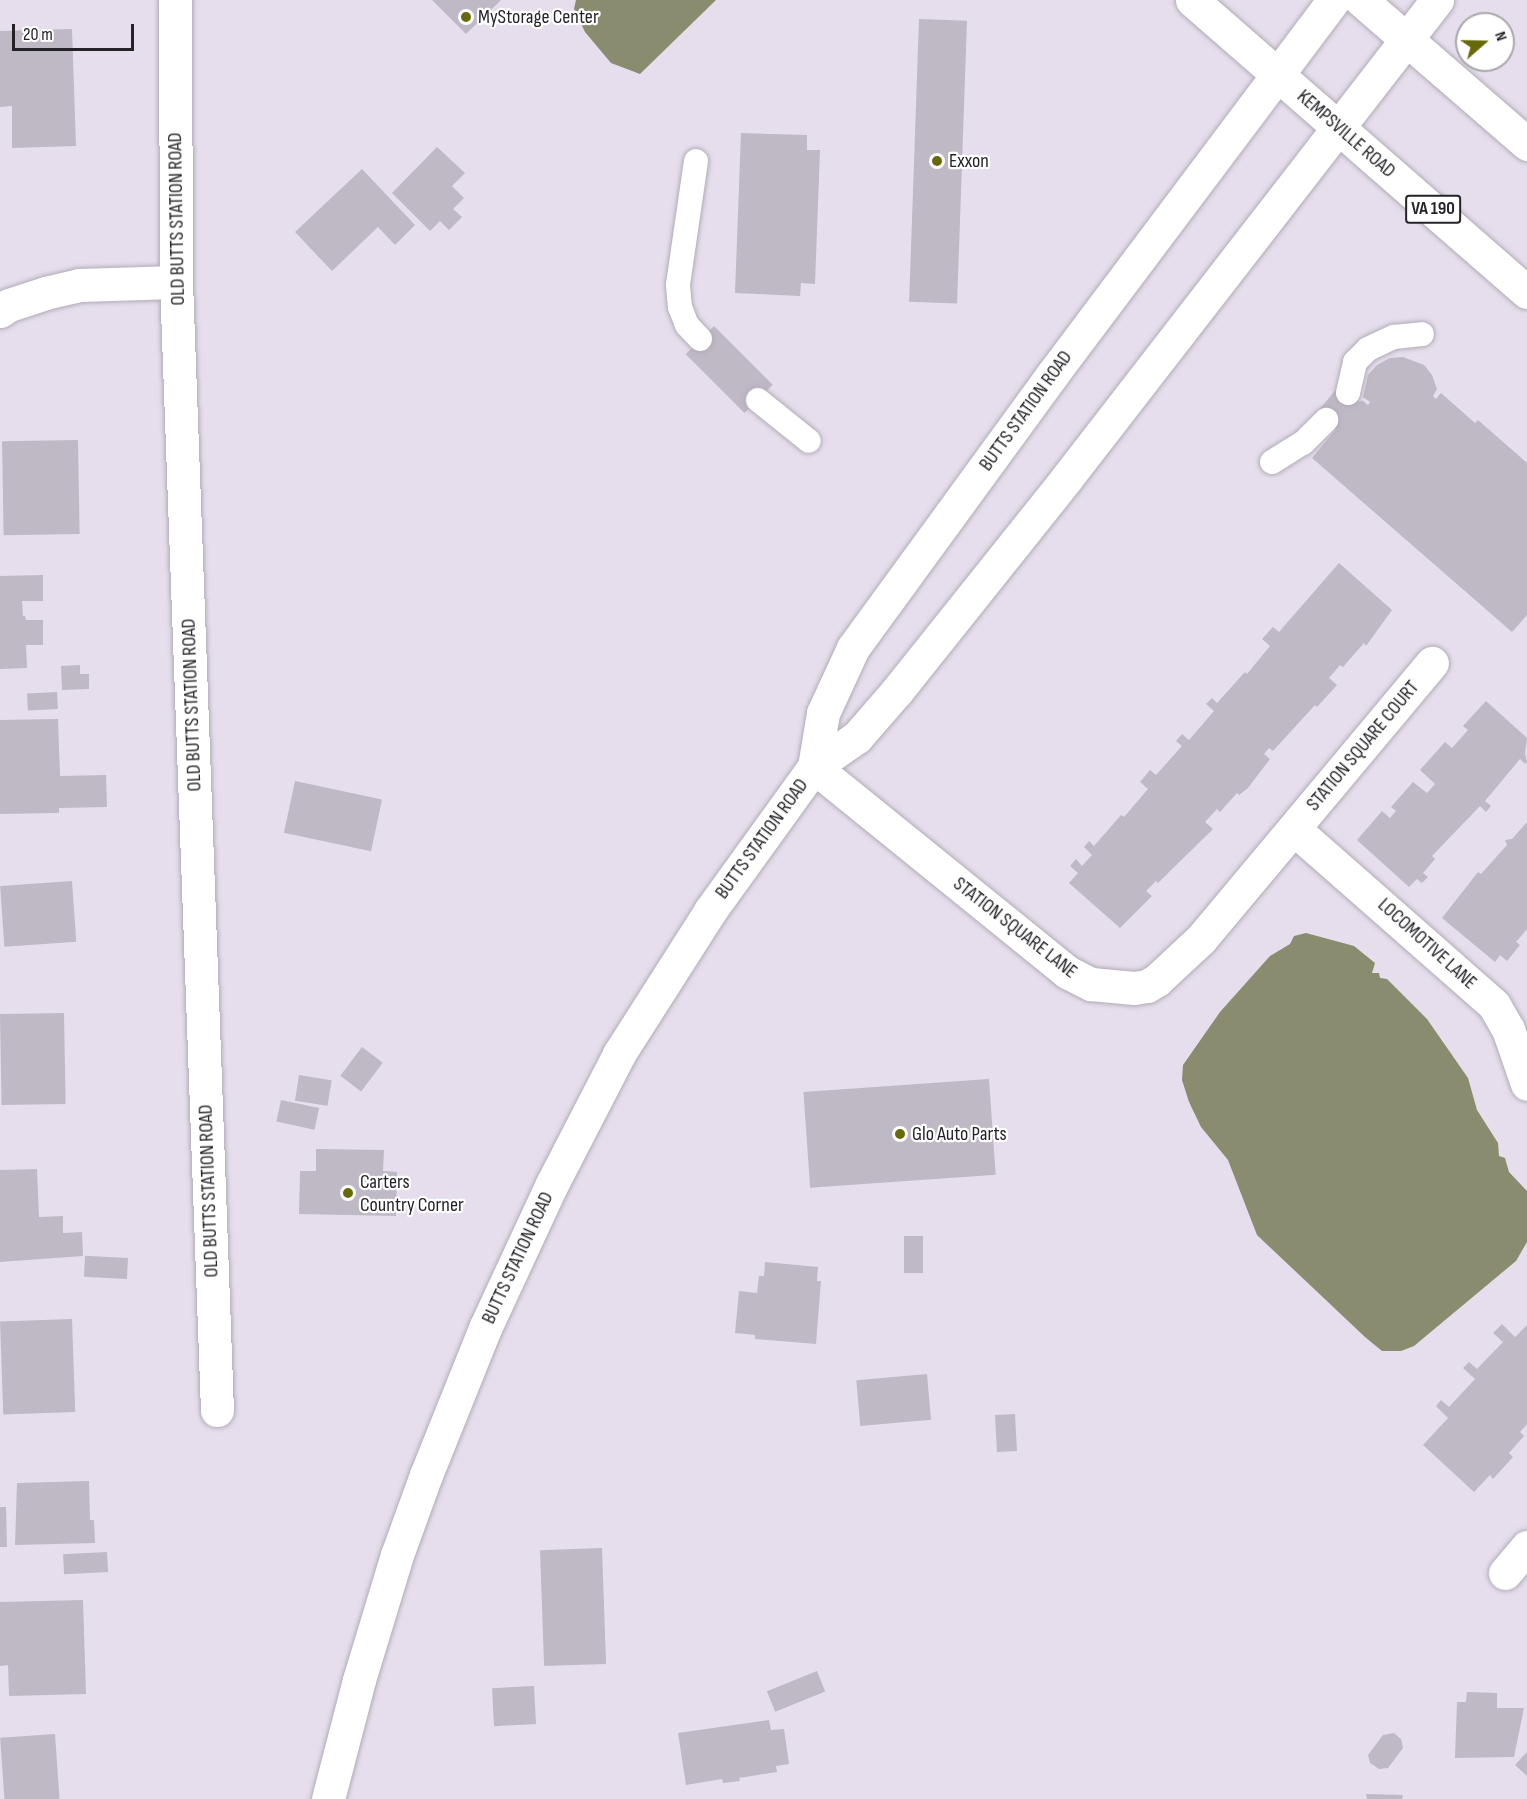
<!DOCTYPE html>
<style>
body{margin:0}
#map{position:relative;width:1527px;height:1799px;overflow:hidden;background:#e6deec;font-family:"Sofia Sans Condensed",sans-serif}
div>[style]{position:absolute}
.water>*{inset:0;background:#898c6e}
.building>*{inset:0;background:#bfb8c5;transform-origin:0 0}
.roads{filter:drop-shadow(0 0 2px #b2abb7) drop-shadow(0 0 2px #b2abb7)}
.service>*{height:24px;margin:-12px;padding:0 12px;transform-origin:12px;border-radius:12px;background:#fff}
.minor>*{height:33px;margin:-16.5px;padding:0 16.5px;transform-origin:16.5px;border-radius:16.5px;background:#fff}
.secondary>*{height:33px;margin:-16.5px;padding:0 16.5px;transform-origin:16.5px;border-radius:16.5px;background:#fff}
.primary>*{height:33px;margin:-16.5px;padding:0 16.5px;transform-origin:16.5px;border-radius:16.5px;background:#fff}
.dots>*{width:16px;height:16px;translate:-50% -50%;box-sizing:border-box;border:3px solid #fff;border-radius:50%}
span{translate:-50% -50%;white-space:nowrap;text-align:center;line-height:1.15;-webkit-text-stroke:4.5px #fff;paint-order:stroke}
.shield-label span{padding:2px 4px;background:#fff;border:2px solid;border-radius:4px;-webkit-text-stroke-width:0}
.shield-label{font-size:18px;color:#262328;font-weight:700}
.poi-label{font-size:20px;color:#262328}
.left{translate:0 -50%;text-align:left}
.street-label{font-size:20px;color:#262328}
.north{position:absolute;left:1455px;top:12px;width:60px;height:60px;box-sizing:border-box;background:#fff;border:2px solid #a8a7a9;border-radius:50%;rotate:70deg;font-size:16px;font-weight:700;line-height:24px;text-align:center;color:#262328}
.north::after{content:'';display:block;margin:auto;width:21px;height:27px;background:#676a0a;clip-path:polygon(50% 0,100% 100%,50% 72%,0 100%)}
.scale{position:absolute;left:12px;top:24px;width:122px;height:27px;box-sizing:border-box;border:3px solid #262328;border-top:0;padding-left:8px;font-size:18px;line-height:21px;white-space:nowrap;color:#262328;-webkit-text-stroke:4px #fff;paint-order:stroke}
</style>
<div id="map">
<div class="water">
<div style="clip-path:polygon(576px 0,716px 0,640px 74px,611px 63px,585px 32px,574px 9px)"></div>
<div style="clip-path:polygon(1306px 933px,1354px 946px,1375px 963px,1372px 973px,1379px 973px,1380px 978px,1387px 979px,1427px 1019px,1468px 1078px,1477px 1110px,1498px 1143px,1499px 1156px,1505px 1158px,1509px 1172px,1527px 1191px,1527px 1242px,1516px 1261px,1414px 1346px,1401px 1351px,1382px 1351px,1365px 1337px,1257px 1235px,1228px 1160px,1201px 1127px,1189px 1102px,1182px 1080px,1183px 1065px,1220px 1012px,1270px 956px,1290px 944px,1294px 936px)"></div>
</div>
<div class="building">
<div style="clip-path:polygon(432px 0,501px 0,466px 34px)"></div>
<div style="left:919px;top:19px;width:48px;height:283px;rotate:2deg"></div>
<div style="clip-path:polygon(72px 29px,76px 146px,12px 148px,12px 106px,0 107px,0 31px)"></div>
<div style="clip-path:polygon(741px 133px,807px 135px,807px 150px,820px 150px,815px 284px,801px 283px,800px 296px,735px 293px)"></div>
<div style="clip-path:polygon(437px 147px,465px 173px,452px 186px,464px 198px,453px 209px,462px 217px,449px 230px,440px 221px,430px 231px,392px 193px)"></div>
<div style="clip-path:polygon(362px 169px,415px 225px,395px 245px,378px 227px,332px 271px,295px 232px)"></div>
<div style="left:714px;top:326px;width:83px;height:40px;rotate:45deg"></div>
<div style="clip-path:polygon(1403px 357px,1424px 365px,1432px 375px,1437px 389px,1433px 396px,1436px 399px,1441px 393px,1475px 423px,1478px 420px,1527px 463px,1527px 615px,1512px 632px,1312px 458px,1336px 429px,1317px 412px,1340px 385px,1360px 402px,1362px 400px,1368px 405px,1370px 402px,1363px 397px,1368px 375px,1377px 365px,1390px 358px)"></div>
<div style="left:78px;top:440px;width:94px;height:76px;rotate:89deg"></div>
<div style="clip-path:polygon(1339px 563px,1392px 610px,1366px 646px,1364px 643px,1343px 667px,1340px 665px,1329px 678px,1337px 685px,1317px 707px,1315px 705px,1273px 751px,1269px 748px,1264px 754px,1270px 759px,1248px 788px,1239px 795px,1237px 793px,1220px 812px,1217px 809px,1205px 822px,1213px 829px,1158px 883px,1156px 881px,1146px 891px,1152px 896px,1120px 928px,1069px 883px,1078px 873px,1070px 866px,1076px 859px,1082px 866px,1092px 855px,1084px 847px,1089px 841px,1094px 846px,1121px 815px,1124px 817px,1148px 789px,1140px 782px,1150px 770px,1156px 775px,1182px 746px,1176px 741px,1182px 734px,1189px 740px,1214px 711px,1206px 704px,1212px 698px,1217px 703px,1245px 672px,1247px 674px,1270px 646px,1262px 639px,1273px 627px,1279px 632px)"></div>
<div style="clip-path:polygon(43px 575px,43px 601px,22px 601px,23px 616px,25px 616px,26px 620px,43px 620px,43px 645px,26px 645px,27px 668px,0 669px,0 576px)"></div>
<div style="clip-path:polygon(80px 665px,80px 674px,89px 674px,89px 689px,62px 690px,61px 666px)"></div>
<div style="left:57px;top:692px;width:17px;height:30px;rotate:87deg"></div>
<div style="clip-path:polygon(1486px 701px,1527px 738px,1525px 753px,1527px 762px,1525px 764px,1520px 759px,1485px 801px,1491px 806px,1486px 812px,1480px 806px,1432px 856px,1435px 859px,1423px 873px,1428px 877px,1422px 883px,1417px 879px,1409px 887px,1357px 840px,1382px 811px,1390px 818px,1396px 811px,1391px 807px,1413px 782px,1427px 793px,1435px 784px,1420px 770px,1445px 742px,1452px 748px,1468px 730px,1463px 726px)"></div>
<div style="clip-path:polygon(58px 719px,60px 776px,106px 775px,107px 807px,59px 808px,59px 813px,0 814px,0 720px)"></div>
<div style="left:295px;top:781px;width:89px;height:53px;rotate:12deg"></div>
<div style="clip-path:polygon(1527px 822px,1527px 929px,1516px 942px,1520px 945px,1507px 961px,1500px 955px,1495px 962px,1442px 918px,1478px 872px,1481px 874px,1507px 845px,1505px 840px,1512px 839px)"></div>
<div style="left:72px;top:881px;width:61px;height:72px;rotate:86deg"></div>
<div style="left:64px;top:1013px;width:91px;height:64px;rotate:89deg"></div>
<div style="left:362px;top:1047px;width:26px;height:36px;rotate:37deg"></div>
<div style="left:299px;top:1075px;width:33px;height:26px;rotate:9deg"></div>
<div style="left:989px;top:1079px;width:96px;height:186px;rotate:86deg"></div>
<div style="left:281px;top:1100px;width:39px;height:22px;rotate:12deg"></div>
<div style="clip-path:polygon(316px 1149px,384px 1150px,383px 1171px,397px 1172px,396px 1216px,299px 1214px,300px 1171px,316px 1171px)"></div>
<div style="clip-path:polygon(37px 1169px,39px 1217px,63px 1216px,63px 1233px,82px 1232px,83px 1256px,0 1262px,0 1170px)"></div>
<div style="left:904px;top:1236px;width:19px;height:37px"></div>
<div style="left:128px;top:1258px;width:21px;height:43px;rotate:93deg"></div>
<div style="clip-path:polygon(765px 1262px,818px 1267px,817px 1281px,821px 1281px,816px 1344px,755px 1339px,755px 1335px,735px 1333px,739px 1291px,757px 1293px,759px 1276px,764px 1276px)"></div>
<div style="left:72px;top:1319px;width:93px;height:72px;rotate:88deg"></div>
<div style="clip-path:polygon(1502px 1324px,1515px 1337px,1527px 1325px,1527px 1424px,1520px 1432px,1524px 1436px,1509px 1453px,1513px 1457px,1493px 1479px,1490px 1475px,1474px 1492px,1423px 1445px,1448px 1418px,1436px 1406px,1441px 1400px,1449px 1407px,1475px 1379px,1463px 1368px,1469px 1362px,1477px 1369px,1503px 1342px,1493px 1333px)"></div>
<div style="left:927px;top:1374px;width:46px;height:71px;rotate:85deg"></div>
<div style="left:1015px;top:1414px;width:37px;height:20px;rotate:87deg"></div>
<div style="clip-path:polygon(89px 1481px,90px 1520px,94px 1520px,95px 1543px,15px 1545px,17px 1483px)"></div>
<div style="clip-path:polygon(0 1507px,6px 1507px,7px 1547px,0 1547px)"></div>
<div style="left:602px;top:1548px;width:116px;height:62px;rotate:88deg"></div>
<div style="left:107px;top:1552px;width:20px;height:44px;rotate:87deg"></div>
<div style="clip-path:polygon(83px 1600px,86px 1694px,9px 1696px,8px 1665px,0 1666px,0 1602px)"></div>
<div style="left:817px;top:1671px;width:22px;height:54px;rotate:68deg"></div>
<div style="left:534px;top:1686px;width:38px;height:42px;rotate:87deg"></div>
<div style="clip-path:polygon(1467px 1692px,1497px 1693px,1497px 1708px,1524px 1708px,1514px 1757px,1455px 1758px,1457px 1702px,1466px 1702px)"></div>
<div style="clip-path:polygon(769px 1720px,771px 1730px,784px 1729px,789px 1764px,776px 1766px,777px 1772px,739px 1778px,740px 1781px,723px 1783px,722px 1779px,686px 1785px,678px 1733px)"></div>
<div style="clip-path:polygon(1394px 1733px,1401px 1739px,1403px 1748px,1388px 1768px,1379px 1769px,1370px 1763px,1368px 1755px,1383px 1735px)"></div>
<div style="left:55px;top:1734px;width:65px;height:55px;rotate:86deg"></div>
<div style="clip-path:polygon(1527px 1752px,1527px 1776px,1515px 1765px)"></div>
<div style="clip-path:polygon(1366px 1794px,1403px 1795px,1402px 1799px,1367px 1799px)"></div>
</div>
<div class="roads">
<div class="service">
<div style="left:696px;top:161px;width:125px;rotate:98.3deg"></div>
<div style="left:678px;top:285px;width:22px;rotate:85deg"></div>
<div style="left:680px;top:307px;width:19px;rotate:69deg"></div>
<div style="left:687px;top:325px;width:19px;rotate:47deg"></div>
<div style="left:1348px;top:393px;width:32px;rotate:-77deg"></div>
<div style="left:1355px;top:362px;width:18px;rotate:-45deg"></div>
<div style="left:1368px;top:349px;width:29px;rotate:-25deg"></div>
<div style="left:1394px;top:337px;width:28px;rotate:-6deg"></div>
<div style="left:758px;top:400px;width:65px;rotate:38.8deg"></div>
<div style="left:1272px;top:462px;width:36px;rotate:-32deg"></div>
<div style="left:1303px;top:443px;width:33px;rotate:-45deg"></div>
</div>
<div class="minor">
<div style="left:175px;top:0;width:282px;rotate:89.8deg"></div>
<div style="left:176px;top:282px;width:1129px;rotate:87.92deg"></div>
<div style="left:0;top:311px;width:11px;rotate:-34deg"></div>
<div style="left:9px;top:305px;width:38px;rotate:-18deg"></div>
<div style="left:45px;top:293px;width:35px;rotate:-13deg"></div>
<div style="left:79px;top:285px;width:97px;rotate:-1.8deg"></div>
<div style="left:814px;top:767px;width:326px;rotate:39deg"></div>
<div style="left:1067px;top:972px;width:27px;rotate:27deg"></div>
<div style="left:1091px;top:984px;width:43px;rotate:5.3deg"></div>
<div style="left:1134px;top:988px;width:13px;rotate:-9deg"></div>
<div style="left:1147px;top:986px;width:12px;rotate:-31deg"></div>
<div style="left:1157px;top:980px;width:60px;rotate:-43deg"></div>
<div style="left:1201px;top:939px;width:360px;rotate:-50.1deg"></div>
<div style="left:1294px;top:829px;width:266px;rotate:41.3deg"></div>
<div style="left:1494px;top:1005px;width:28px;rotate:60deg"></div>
<div style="left:1508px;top:1029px;width:58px;rotate:70.9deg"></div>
<div style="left:1505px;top:1573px;width:34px;rotate:-50deg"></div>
</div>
<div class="secondary">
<div style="left:814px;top:767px;width:55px;rotate:-80.5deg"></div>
<div style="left:823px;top:713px;width:72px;rotate:-65.2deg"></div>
<div style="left:853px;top:648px;width:338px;rotate:-53.9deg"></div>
<div style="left:1052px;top:375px;width:469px;rotate:-53.1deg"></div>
<div style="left:328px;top:1799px;width:123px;rotate:-75.4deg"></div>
<div style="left:359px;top:1680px;width:131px;rotate:-73.1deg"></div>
<div style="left:397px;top:1555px;width:85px;rotate:-70.1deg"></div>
<div style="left:426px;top:1475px;width:161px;rotate:-68.1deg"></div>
<div style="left:486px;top:1326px;width:157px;rotate:-65.1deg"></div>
<div style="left:552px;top:1184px;width:146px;rotate:-62.7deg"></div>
<div style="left:619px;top:1054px;width:169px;rotate:-57.5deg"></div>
<div style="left:710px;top:911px;width:178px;rotate:-54.2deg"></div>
<div style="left:814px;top:767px;width:52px;rotate:-34.9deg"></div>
<div style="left:857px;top:737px;width:61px;rotate:-49deg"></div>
<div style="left:897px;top:691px;width:271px;rotate:-51.4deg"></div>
<div style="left:1066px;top:479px;width:606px;rotate:-52.24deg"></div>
</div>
<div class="primary">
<div style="left:1192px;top:0;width:444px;rotate:41.1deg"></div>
<div style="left:1361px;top:0;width:220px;rotate:40.9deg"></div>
</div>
</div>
<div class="dots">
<div style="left:466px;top:17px;background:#676a0a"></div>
<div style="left:937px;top:161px;background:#676a0a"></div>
<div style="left:900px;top:1134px;background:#676a0a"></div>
<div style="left:348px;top:1193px;background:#676a0a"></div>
</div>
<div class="shield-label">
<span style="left:1433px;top:209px">VA 190</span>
</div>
<div class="poi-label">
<span class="left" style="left:478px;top:17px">MyStorage Center</span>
<span class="left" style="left:949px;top:161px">Exxon</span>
<span class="left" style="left:912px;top:1134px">Glo Auto Parts</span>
<span class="left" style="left:360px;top:1194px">Carters<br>Country Corner</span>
</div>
<div class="street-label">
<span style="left:1346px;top:134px;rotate:41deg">KEMPSVILLE ROAD</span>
<span style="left:177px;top:219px;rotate:-91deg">OLD BUTTS STATION ROAD</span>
<span style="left:1026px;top:411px;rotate:-54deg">BUTTS STATION ROAD</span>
<span style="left:192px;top:705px;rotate:-92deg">OLD BUTTS STATION ROAD</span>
<span style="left:1363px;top:746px;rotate:-50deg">STATION SQUARE COURT</span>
<span style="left:762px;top:839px;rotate:-54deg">BUTTS STATION ROAD</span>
<span style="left:1015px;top:928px;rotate:38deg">STATION SQUARE LANE</span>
<span style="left:1427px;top:944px;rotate:42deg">LOCOMOTIVE LANE</span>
<span style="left:209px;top:1191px;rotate:-92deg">OLD BUTTS STATION ROAD</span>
<span style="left:518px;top:1258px;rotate:-65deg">BUTTS STATION ROAD</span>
</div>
<div class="north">N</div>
<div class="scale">20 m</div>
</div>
